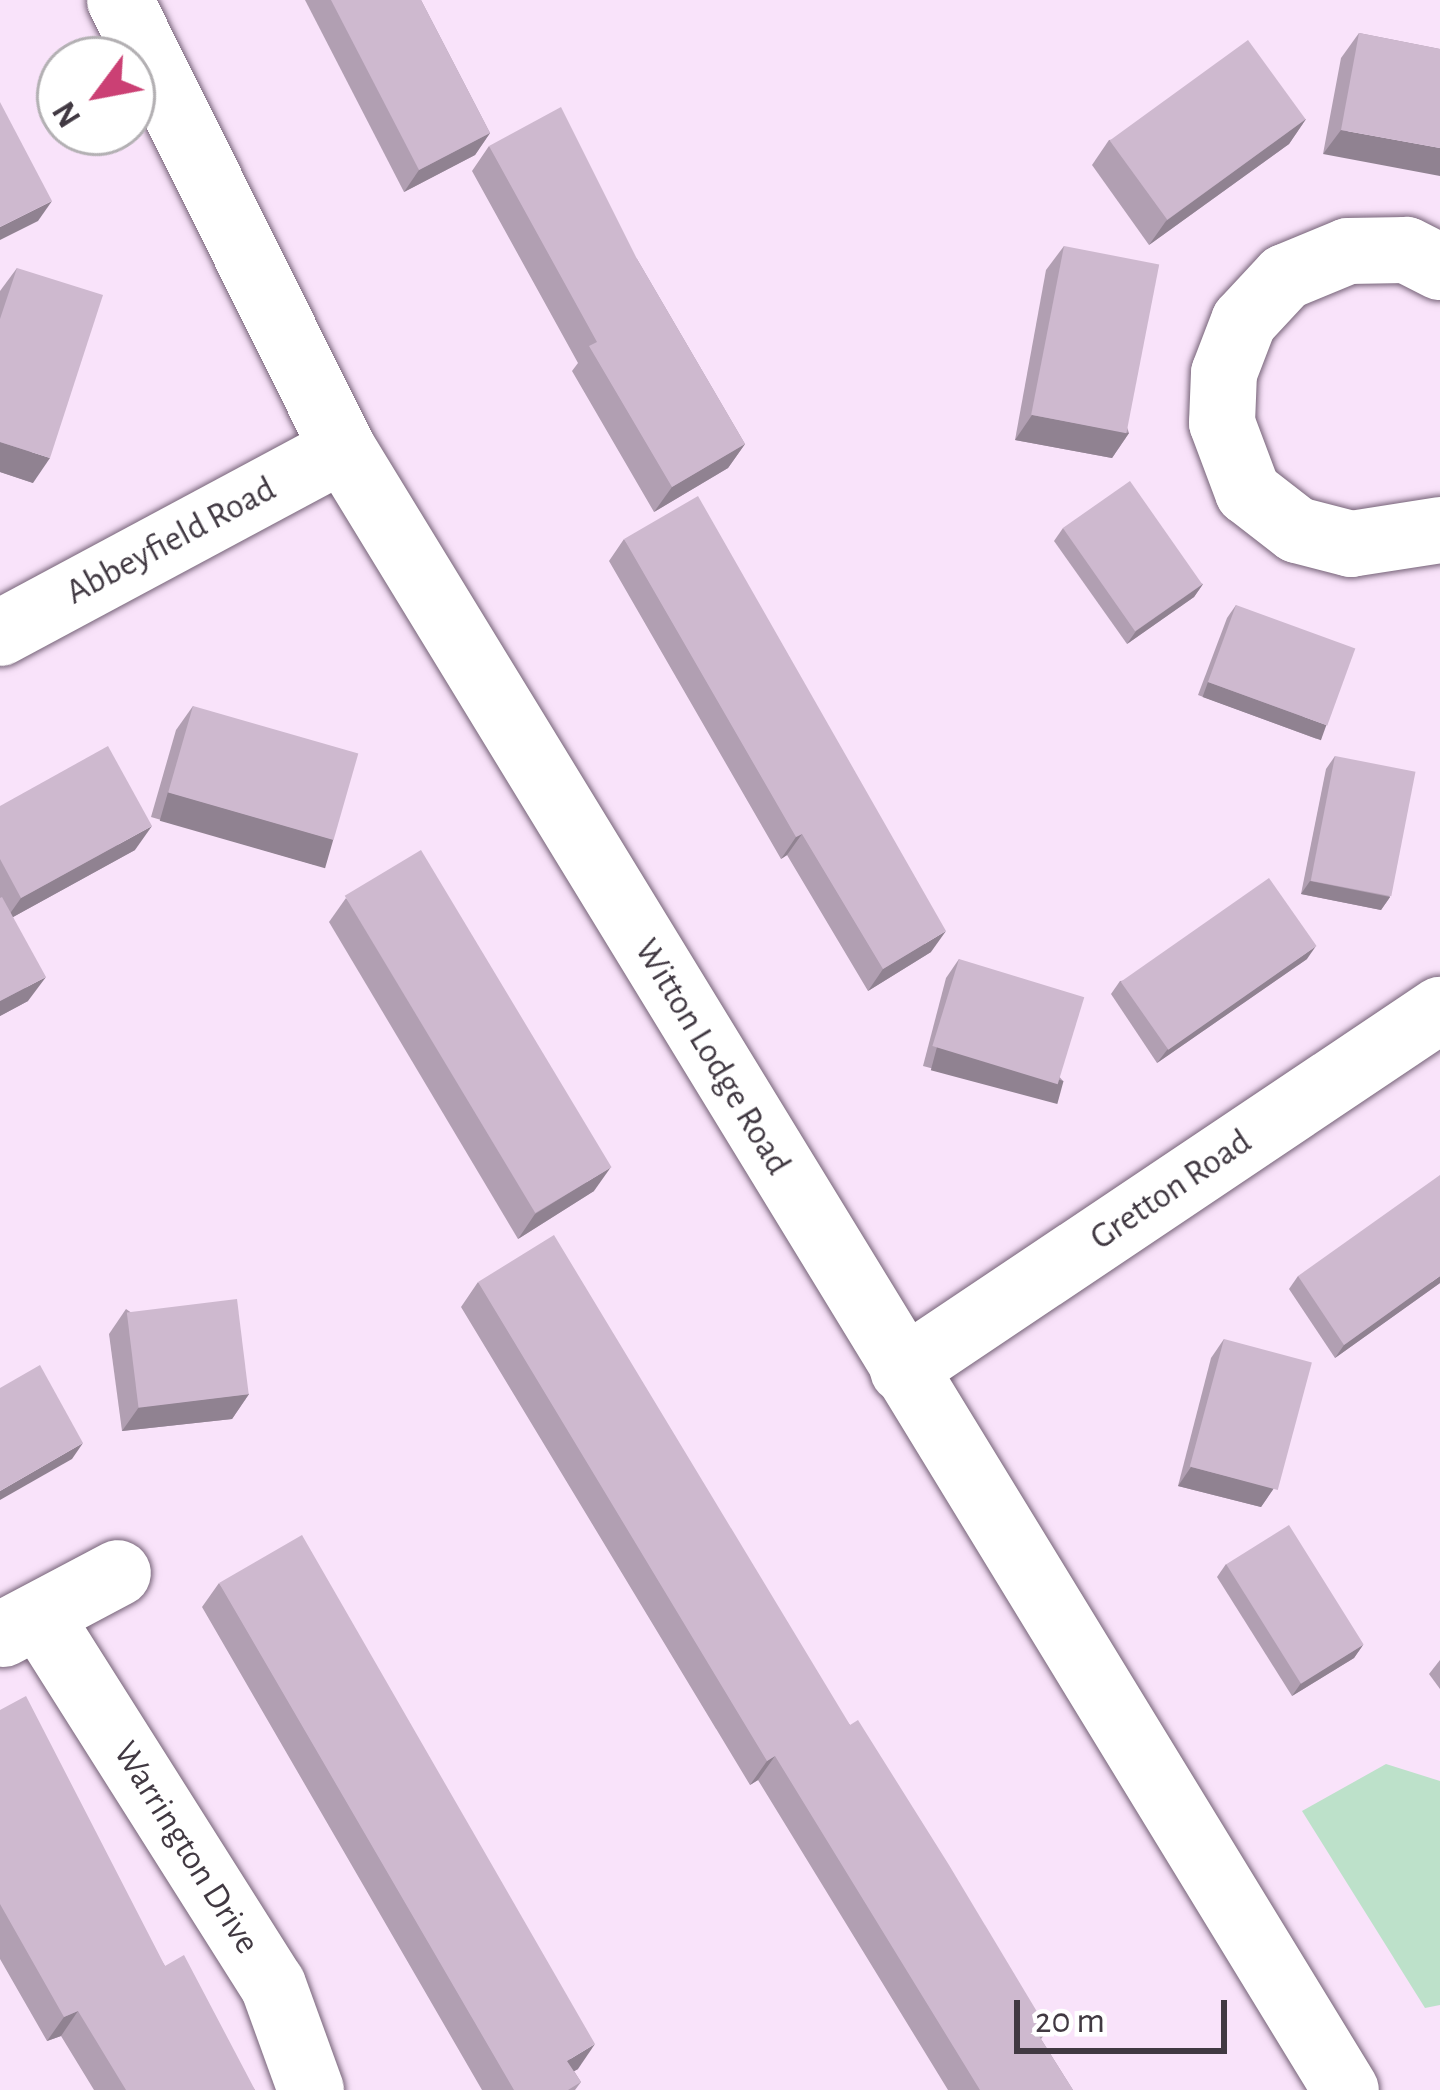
<!DOCTYPE html>
<style>
body{margin:0}
#map{position:relative;width:1440px;height:2090px;overflow:hidden;background:#f9e3fa;font-family:"Alegreya Sans",sans-serif}
div>[style]{position:absolute}
.green>*{inset:0;background:#bde1ca}
.roads{filter:drop-shadow(0 0 3px #756277) drop-shadow(0 0 3px #756277)}
.street>*{height:66px;margin:-33px;padding:0 33px;transform-origin:33px;border-radius:33px;background:#fff}
.wall>*{inset:0;background:#b19fb2}
.shaded-wall>*{inset:0;background:#908291;transform-origin:0 0}
.building>*{inset:0;background:#ceb9cf;transform-origin:0 0}
span{translate:-50% -50%;white-space:nowrap;text-align:center;line-height:1.15;-webkit-text-stroke:12px #fff;paint-order:stroke}
.street-label{font-size:36px;color:#413942}
.north{position:absolute;left:36px;top:36px;width:120px;height:120px;box-sizing:border-box;background:#fff;border:3px solid #b3b0b3;border-radius:50%;rotate:238deg;font-size:33px;font-weight:700;line-height:48px;text-align:center;color:#413942}
.north::after{content:'';display:block;margin:auto;width:42px;height:54px;background:#cb4074;clip-path:polygon(50% 0,100% 100%,50% 72%,0 100%)}
.scale{position:absolute;left:1014px;top:2000px;width:213px;height:54px;box-sizing:border-box;border:6px solid #413942;border-top:0;padding-left:15px;font-size:36px;line-height:42px;white-space:nowrap;color:#413942;-webkit-text-stroke:9px #fff;paint-order:stroke}
</style>
<div id="map">
<div class="green">
<div style="clip-path:polygon(1386px 1764px,1440px 1781px,1440px 2005px,1425px 2008px,1302px 1811px)"></div>
</div>
<div class="roads">
<div class="street">
<div style="left:120px;top:0;width:501px;rotate:63.59deg"></div>
<div style="left:343px;top:449px;width:1923px;rotate:58.57deg"></div>
<div style="left:1440px;top:267px;width:38px;rotate:-153deg"></div>
<div style="left:1406px;top:250px;width:58px;rotate:179deg"></div>
<div style="left:1348px;top:251px;width:68px;rotate:157.6deg"></div>
<div style="left:1285px;top:277px;width:60px;rotate:133deg"></div>
<div style="left:1244px;top:321px;width:56px;rotate:111deg"></div>
<div style="left:1224px;top:373px;width:50px;rotate:92.3deg"></div>
<div style="left:1222px;top:423px;width:74px;rotate:69.4deg"></div>
<div style="left:1248px;top:492px;width:62px;rotate:37.8deg"></div>
<div style="left:1297px;top:530px;width:56px;rotate:14.5deg"></div>
<div style="left:1351px;top:544px;width:90px;rotate:-8.9deg"></div>
<div style="left:0;top:633px;width:389px;rotate:-28.2deg"></div>
<div style="left:903px;top:1370px;width:647px;rotate:-33.84deg"></div>
<div style="left:40px;top:1617px;width:436px;rotate:57.7deg"></div>
<div style="left:273px;top:1985px;width:112px;rotate:70.1deg"></div>
<div style="left:3px;top:1634px;width:130px;rotate:-27.9deg"></div>
</div>
</div>
<div class="wall">
<div style="clip-path:polygon(305px 0,421px 0,490px 133px,475px 155px,404px 192px)"></div>
<div style="clip-path:polygon(1359px 33px,1440px 49px,1323px 154px,1341px 58px)"></div>
<div style="clip-path:polygon(1306px 119px,1289px 144px,1149px 245px,1092px 165px,1109px 140px)"></div>
<div style="clip-path:polygon(489px 146px,637px 259px,745px 444px,728px 468px,654px 512px,572px 371px,578px 363px,472px 171px)"></div>
<div style="clip-path:polygon(1064px 246px,1129px 433px,1112px 458px,1015px 440px,1046px 270px)"></div>
<div style="clip-path:polygon(17px 268px,33px 483px,0 472px,0 291px)"></div>
<div style="clip-path:polygon(1063px 528px,1203px 584px,1194px 597px,1127px 644px,1054px 541px)"></div>
<div style="clip-path:polygon(624px 539px,931px 952px,868px 991px,787px 855px,781px 859px,609px 561px)"></div>
<div style="clip-path:polygon(1236px 605px,1317px 739px,1198px 695px,1227px 618px)"></div>
<div style="clip-path:polygon(193px 706px,333px 840px,315px 865px,151px 817px,176px 730px)"></div>
<div style="clip-path:polygon(1335px 756px,1390px 897px,1381px 910px,1301px 894px,1326px 769px)"></div>
<div style="clip-path:polygon(0 806px,135px 850px,13px 917px,28px 1001px,0 1016px)"></div>
<div style="clip-path:polygon(346px 898px,594px 1191px,518px 1239px,329px 922px)"></div>
<div style="clip-path:polygon(959px 959px,1063px 1081px,1050px 1100px,923px 1066px,946px 978px)"></div>
<div style="clip-path:polygon(1307px 959px,1157px 1063px,1111px 994px,1120px 981px)"></div>
<div style="clip-path:polygon(1298px 1276px,1440px 1283px,1335px 1358px,1289px 1289px)"></div>
<div style="clip-path:polygon(478px 1282px,850px 1725px,1048px 2030px,1041px 2039px,1073px 2090px,948px 2090px,758px 1780px,750px 1785px,461px 1307px)"></div>
<div style="clip-path:polygon(126px 1309px,249px 1394px,232px 1419px,122px 1431px,109px 1334px)"></div>
<div style="clip-path:polygon(1224px 1339px,1274px 1488px,1261px 1507px,1178px 1486px,1211px 1358px)"></div>
<div style="clip-path:polygon(1226px 1564px,1363px 1645px,1354px 1658px,1292px 1696px,1217px 1577px)"></div>
<div style="clip-path:polygon(219px 1583px,578px 2069px,574px 2071px,581px 2082px,575px 2090px,482px 2090px,202px 1607px)"></div>
<div style="clip-path:polygon(1440px 1660px,1440px 1689px,1429px 1674px)"></div>
<div style="clip-path:polygon(0 1710px,165px 1966px,255px 2090px,94px 2090px,61px 2036px,47px 2041px,0 1959px)"></div>
</div>
<div class="shaded-wall">
<div style="clip-path:polygon(1306px 119px,1289px 144px,1149px 245px,1166px 221px)"></div>
<div style="clip-path:polygon(1341px 130px,1440px 148px,1440px 176px,1323px 154px)"></div>
<div style="clip-path:polygon(490px 133px,475px 155px,404px 192px,419px 170px)"></div>
<div style="clip-path:polygon(52px 201px,38px 221px,0 240px,0 227px)"></div>
<div style="clip-path:polygon(1032px 415px,1129px 433px,1112px 458px,1015px 440px)"></div>
<div style="clip-path:polygon(0 442px,50px 458px,33px 483px,0 472px)"></div>
<div style="clip-path:polygon(745px 444px,728px 468px,654px 512px,672px 487px)"></div>
<div style="clip-path:polygon(1203px 584px,1194px 597px,1127px 644px,1136px 631px)"></div>
<div style="left:1208px;top:682px;width:126px;height:16px;rotate:20deg"></div>
<div style="left:168px;top:792px;width:172px;height:30px;rotate:16deg"></div>
<div style="clip-path:polygon(152px 826px,135px 850px,4px 922px,21px 898px)"></div>
<div style="clip-path:polygon(802px 834px,787px 855px,781px 859px,796px 837px)"></div>
<div style="clip-path:polygon(1310px 881px,1390px 897px,1381px 910px,1301px 894px)"></div>
<div style="clip-path:polygon(946px 931px,931px 952px,868px 991px,883px 969px)"></div>
<div style="clip-path:polygon(1316px 946px,1307px 959px,1157px 1063px,1167px 1050px)"></div>
<div style="clip-path:polygon(46px 977px,28px 1001px,0 1016px,0 1001px)"></div>
<div style="left:937px;top:1047px;width:131px;height:24px;rotate:15deg"></div>
<div style="clip-path:polygon(611px 1167px,594px 1191px,518px 1239px,535px 1214px)"></div>
<div style="clip-path:polygon(1440px 1276px,1440px 1283px,1335px 1358px,1344px 1345px)"></div>
<div style="clip-path:polygon(249px 1394px,232px 1419px,122px 1431px,139px 1407px)"></div>
<div style="clip-path:polygon(83px 1443px,72px 1459px,0 1500px,0 1491px)"></div>
<div style="clip-path:polygon(1191px 1467px,1274px 1488px,1261px 1507px,1178px 1486px)"></div>
<div style="clip-path:polygon(1363px 1645px,1354px 1658px,1292px 1696px,1301px 1683px)"></div>
<div style="clip-path:polygon(775px 1756px,758px 1780px,750px 1785px,767px 1761px)"></div>
<div style="clip-path:polygon(78px 2011px,61px 2036px,47px 2041px,64px 2017px)"></div>
<div style="clip-path:polygon(595px 2044px,578px 2069px,550px 2085px,567px 2061px)"></div>
</div>
<div class="building">
<div style="clip-path:polygon(331px 0,421px 0,490px 133px,419px 170px)"></div>
<div style="clip-path:polygon(1359px 33px,1440px 49px,1440px 148px,1341px 130px)"></div>
<div style="left:1248px;top:40px;width:98px;height:171px;rotate:54deg"></div>
<div style="clip-path:polygon(0 102px,52px 201px,0 227px)"></div>
<div style="clip-path:polygon(561px 107px,637px 259px,745px 444px,672px 487px,589px 346px,597px 342px,489px 146px)"></div>
<div style="left:1064px;top:246px;width:97px;height:172px;rotate:11deg"></div>
<div style="clip-path:polygon(17px 268px,103px 295px,50px 458px,0 442px,0 319px)"></div>
<div style="left:1130px;top:481px;width:126px;height:82px;rotate:55deg"></div>
<div style="clip-path:polygon(698px 496px,946px 931px,883px 969px,802px 834px,796px 837px,624px 539px)"></div>
<div style="left:1236px;top:605px;width:127px;height:82px;rotate:20deg"></div>
<div style="left:193px;top:706px;width:172px;height:90px;rotate:16deg"></div>
<div style="clip-path:polygon(108px 746px,152px 826px,21px 898px,0 859px,0 806px)"></div>
<div style="left:1335px;top:756px;width:82px;height:127px;rotate:11deg"></div>
<div style="left:421px;top:850px;width:370px;height:89px;rotate:59deg"></div>
<div style="left:1269px;top:878px;width:83px;height:181px;rotate:55deg"></div>
<div style="clip-path:polygon(2px 897px,46px 977px,0 1001px,0 898px)"></div>
<div style="left:959px;top:959px;width:131px;height:91px;rotate:17deg"></div>
<div style="clip-path:polygon(1440px 1175px,1440px 1276px,1344px 1345px,1298px 1276px)"></div>
<div style="clip-path:polygon(554px 1235px,850px 1725px,858px 1720px,949px 1865px,1048px 2030px,1039px 2036px,1073px 2090px,980px 2090px,775px 1756px,767px 1761px,478px 1282px)"></div>
<div style="left:237px;top:1299px;width:96px;height:111px;rotate:83deg"></div>
<div style="left:1224px;top:1339px;width:91px;height:132px;rotate:15deg"></div>
<div style="clip-path:polygon(40px 1365px,83px 1443px,0 1491px,0 1388px)"></div>
<div style="left:1289px;top:1525px;width:141px;height:74px;rotate:58deg"></div>
<div style="clip-path:polygon(302px 1535px,595px 2044px,567px 2061px,581px 2082px,568px 2090px,514px 2090px,219px 1583px)"></div>
<div style="clip-path:polygon(26px 1696px,165px 1966px,184px 1955px,255px 2090px,126px 2090px,78px 2011px,64px 2017px,0 1904px,0 1710px)"></div>
</div>
<div class="street-label">
<span style="left:171px;top:541px;rotate:-28deg">Abbeyfield Road</span>
<span style="left:712px;top:1057px;rotate:59deg">Witton Lodge Road</span>
<span style="left:1171px;top:1190px;rotate:-34deg">Gretton Road</span>
<span style="left:186px;top:1848px;rotate:58deg">Warrington Drive</span>
</div>
<div class="north">N</div>
<div class="scale">20 m</div>
</div>
